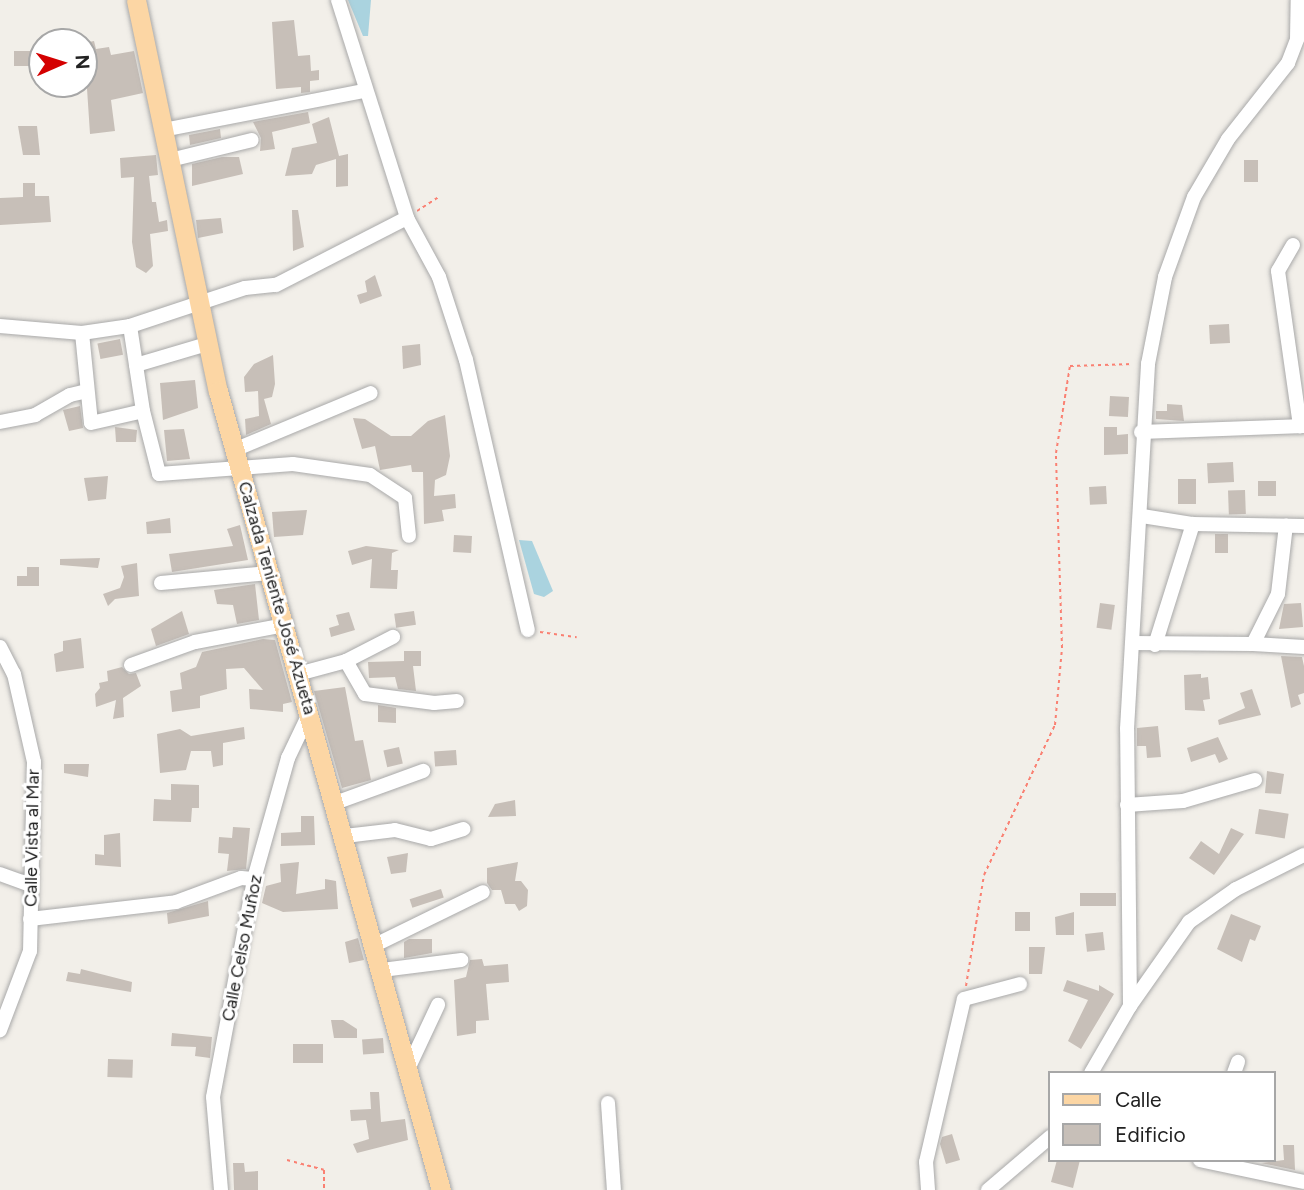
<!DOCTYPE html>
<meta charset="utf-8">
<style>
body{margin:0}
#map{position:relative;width:1304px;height:1190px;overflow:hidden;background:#f2efe9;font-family:Figtree,sans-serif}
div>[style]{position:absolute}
.water>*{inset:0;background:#aad3df}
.building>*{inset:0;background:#c7bfb8;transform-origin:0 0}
.path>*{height:2px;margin-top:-1px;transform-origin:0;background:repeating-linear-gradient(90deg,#fa8072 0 3.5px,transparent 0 7px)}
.roads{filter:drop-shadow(0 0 2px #a9a9a9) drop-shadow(0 0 2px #a9a9a9)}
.minor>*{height:14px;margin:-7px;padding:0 7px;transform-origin:7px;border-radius:7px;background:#fff}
.major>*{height:19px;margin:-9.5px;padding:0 9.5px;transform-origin:9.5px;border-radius:9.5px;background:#fcd6a4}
span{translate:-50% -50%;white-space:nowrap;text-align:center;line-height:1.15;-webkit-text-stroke:6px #fff;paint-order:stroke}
.street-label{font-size:18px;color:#222}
.legend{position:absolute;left:1048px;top:1071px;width:228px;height:91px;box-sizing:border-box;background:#fff;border:2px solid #a7a7a7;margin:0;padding:9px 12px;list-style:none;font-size:21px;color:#222}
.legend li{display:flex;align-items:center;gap:14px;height:35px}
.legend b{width:35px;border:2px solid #a7a7a7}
.north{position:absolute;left:28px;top:28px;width:70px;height:70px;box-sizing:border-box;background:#fff;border:2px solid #a7a7a7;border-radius:50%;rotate:87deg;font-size:19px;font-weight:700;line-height:28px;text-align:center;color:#222}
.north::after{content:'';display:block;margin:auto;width:24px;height:32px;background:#d40000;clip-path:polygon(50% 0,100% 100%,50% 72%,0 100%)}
</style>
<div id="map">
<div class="water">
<div style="clip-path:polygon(348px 0,371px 0,368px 36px,363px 36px)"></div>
<div style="clip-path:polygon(519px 540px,532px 541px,553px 591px,544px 597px,534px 594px)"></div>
</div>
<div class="building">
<div style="clip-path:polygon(294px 20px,298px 56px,310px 55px,311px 71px,319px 70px,319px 80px,310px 81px,310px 92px,301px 93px,301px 87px,276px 89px,272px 22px)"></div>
<div style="clip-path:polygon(94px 41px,96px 49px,109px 47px,111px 55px,134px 51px,143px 93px,111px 100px,115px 131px,90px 134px,84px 43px)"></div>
<div style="left:14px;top:51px;width:21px;height:15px"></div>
<div style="clip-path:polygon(308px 112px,310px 123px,272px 132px,275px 149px,260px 151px,261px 138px,253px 122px)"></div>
<div style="clip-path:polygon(329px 117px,339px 156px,348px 154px,348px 186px,336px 187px,336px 159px,316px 165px,312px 174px,285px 176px,292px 148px,317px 143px,312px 124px)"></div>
<div style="clip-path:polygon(18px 126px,37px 126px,40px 155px,23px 155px)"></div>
<div style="clip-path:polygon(220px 129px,221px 138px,190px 145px,189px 135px)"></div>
<div style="clip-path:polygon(156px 155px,158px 175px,149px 176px,152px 202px,156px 202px,159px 222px,167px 220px,168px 231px,150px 234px,153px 266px,146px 273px,136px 267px,132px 242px,134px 177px,121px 178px,120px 158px)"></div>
<div style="clip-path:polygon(222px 157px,239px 157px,243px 174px,192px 186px,192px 164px)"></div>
<div style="left:1244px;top:160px;width:14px;height:22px"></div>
<div style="clip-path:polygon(23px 183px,35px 183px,35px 196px,49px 196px,51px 222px,0 225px,0 198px,23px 197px)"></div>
<div style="clip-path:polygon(292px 210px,298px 210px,304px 247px,293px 251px)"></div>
<div style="clip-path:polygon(221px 218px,223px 233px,198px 238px,196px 220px)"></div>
<div style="clip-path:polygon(375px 275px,382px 296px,360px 304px,357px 295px,367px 292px,365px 281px)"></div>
<div style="left:1229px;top:324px;width:19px;height:20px;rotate:87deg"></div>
<div style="left:120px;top:339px;width:16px;height:23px;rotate:79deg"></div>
<div style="clip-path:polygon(420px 344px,421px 365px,403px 369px,402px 346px)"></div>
<div style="clip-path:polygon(273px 355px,275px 384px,272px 397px,264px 399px,271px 424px,246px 435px,245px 419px,259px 416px,258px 391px,245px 392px,244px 377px,254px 364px)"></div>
<div style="clip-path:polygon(195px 380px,198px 408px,163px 420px,160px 383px)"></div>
<div style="left:1110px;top:396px;width:19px;height:20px;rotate:3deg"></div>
<div style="clip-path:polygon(1167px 404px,1182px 405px,1184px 421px,1156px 419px,1156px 411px,1167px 411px)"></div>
<div style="clip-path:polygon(80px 406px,83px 428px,69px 431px,63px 410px)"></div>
<div style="clip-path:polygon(445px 415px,450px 456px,446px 475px,435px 480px,434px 496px,455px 494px,456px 508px,442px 510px,444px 521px,424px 524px,423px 472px,412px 472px,411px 465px,380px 470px,375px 446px,362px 449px,353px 418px,365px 419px,391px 436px,411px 436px,428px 421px)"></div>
<div style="clip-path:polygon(115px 427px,137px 430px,136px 442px,116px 442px)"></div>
<div style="clip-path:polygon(1104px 427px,1117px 427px,1117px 435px,1128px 434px,1128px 454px,1104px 455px)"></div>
<div style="clip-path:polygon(184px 429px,190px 459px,167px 461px,164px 430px)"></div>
<div style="left:1233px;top:462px;width:20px;height:26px;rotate:87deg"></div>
<div style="clip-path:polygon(108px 476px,106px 499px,88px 501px,84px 478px)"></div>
<div style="left:1178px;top:479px;width:18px;height:25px"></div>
<div style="left:1258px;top:481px;width:18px;height:15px"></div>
<div style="left:1106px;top:486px;width:18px;height:17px;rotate:87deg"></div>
<div style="left:1245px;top:490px;width:24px;height:17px;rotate:88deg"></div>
<div style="clip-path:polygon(307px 510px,303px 535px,274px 537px,272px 512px)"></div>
<div style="clip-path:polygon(170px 518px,171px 533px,147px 534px,146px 522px)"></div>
<div style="clip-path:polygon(240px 525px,248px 560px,172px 572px,169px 554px,233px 546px,227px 529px)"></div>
<div style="left:1215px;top:534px;width:13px;height:19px"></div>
<div style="left:454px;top:535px;width:18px;height:17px;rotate:3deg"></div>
<div style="clip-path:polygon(366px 546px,399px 550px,392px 553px,391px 570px,398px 570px,397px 589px,370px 588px,372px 559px,352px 565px,348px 551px)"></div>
<div style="clip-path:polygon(100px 558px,98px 568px,60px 565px,60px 559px)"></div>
<div style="clip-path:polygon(137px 563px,139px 596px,115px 599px,108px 606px,103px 594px,120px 588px,124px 577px,121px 566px)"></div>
<div style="clip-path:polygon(27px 567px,39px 567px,39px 586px,17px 586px,17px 576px,27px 576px)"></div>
<div style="clip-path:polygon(255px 584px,259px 620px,237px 624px,233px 605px,217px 604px,214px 590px)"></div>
<div style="left:1100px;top:603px;width:15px;height:25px;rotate:8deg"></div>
<div style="clip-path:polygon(1301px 603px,1303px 627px,1279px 629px,1284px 604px)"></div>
<div style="clip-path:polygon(182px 611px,189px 634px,156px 646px,151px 629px)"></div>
<div style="left:414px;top:611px;width:14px;height:20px;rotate:82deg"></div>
<div style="clip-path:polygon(349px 612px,355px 630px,331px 637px,329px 628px,339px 625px,336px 615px)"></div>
<div style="clip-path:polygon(81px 638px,84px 668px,56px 672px,54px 654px,63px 651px,63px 641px)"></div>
<div style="clip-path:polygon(263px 639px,275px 640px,292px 702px,283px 704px,283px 712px,250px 709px,249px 689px,263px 690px,244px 668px,226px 669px,227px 689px,200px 696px,200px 708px,172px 712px,170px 691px,182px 689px,180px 673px,196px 667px,202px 652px)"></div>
<div style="clip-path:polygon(404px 651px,421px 651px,421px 666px,413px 666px,416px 691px,398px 689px,395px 677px,369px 678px,368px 662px,404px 661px)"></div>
<div style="clip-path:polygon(1281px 656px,1302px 657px,1304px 666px,1304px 693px,1298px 695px,1301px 704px,1291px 708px)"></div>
<div style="clip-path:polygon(122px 667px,129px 674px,136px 673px,141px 686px,123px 698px,124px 717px,113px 719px,116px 700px,96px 707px,95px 694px,100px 688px,99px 683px,108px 681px,107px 671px)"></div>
<div style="clip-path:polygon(1201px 674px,1201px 678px,1208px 677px,1210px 699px,1203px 700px,1205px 711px,1185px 710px,1184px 675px)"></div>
<div style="clip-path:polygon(345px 687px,355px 741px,363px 740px,371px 780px,342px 788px,314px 691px)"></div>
<div style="clip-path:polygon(1252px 689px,1261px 715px,1219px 725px,1218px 720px,1245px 708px,1240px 693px)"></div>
<div style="clip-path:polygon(378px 705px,396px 708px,396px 723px,378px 722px)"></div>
<div style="clip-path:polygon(1158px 726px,1161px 757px,1147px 758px,1146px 746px,1137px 746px,1137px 728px)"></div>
<div style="clip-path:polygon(244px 727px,245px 739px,223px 743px,223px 765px,213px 767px,211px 751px,191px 751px,186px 770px,160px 773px,157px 734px,180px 729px,191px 736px)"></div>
<div style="clip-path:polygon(1218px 737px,1228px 759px,1219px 763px,1215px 754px,1191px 762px,1187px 748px)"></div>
<div style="left:399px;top:747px;width:17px;height:16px;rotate:77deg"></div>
<div style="left:456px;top:750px;width:15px;height:22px;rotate:86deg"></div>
<div style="clip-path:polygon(64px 764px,89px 764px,88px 777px,64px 773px)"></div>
<div style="clip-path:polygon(1267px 771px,1284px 774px,1281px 794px,1265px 793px)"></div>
<div style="clip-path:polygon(171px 784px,199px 785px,199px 808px,192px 808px,191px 822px,153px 821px,154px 799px,171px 800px)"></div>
<div style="clip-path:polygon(515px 800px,516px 816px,488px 817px,495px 804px)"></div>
<div style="left:1259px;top:809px;width:30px;height:25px;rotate:9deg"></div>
<div style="clip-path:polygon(301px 816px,314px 816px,315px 845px,281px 846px,281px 833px,301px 832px)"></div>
<div style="clip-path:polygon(233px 827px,250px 828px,246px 869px,227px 871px,229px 854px,218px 853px,219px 837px,232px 838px)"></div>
<div style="clip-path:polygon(1231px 828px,1244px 834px,1214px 875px,1189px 858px,1201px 841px,1219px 854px)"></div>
<div style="clip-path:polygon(120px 833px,121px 867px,95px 865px,95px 854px,104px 855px,104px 835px)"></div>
<div style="clip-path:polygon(408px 853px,406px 872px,391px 874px,387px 857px)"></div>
<div style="clip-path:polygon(299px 862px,296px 894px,325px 889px,325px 879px,336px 881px,338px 909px,283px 912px,262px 903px,266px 886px,281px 882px,280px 864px)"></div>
<div style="clip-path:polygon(518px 862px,515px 881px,521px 881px,528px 890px,527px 906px,519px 911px,515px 904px,505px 904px,501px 890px,492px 890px,487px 883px,487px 868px)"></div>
<div style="left:441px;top:889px;width:9px;height:33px;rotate:72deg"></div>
<div style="left:1116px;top:893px;width:13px;height:36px;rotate:90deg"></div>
<div style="clip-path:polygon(208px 901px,209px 916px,168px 924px,167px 913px)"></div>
<div style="left:1015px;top:912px;width:15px;height:19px"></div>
<div style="clip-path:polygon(1074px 912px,1074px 935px,1056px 935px,1055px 917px)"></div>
<div style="clip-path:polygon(1231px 914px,1261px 926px,1255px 941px,1250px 939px,1242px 962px,1217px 949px)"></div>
<div style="left:1103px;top:932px;width:18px;height:18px;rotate:84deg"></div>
<div style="clip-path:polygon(358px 938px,364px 960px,349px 963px,345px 942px)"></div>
<div style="clip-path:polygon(409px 939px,432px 939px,432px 953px,404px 958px,404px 942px)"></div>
<div style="clip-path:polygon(1029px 947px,1045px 947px,1042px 974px,1029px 974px)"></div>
<div style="clip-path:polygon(482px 959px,484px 966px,508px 964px,509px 982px,486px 984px,489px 1020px,476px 1021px,476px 1033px,457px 1036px,454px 980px,466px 977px,470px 960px)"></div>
<div style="clip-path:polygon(81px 969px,132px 982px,131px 992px,66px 981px,68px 972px,80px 974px)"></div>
<div style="clip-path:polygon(1067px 980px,1099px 991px,1099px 985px,1114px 994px,1081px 1049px,1068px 1041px,1088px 1000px,1063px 991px)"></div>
<div style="clip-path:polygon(331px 1020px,343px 1020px,357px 1029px,357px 1038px,334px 1038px)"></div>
<div style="clip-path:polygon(172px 1033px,212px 1037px,210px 1058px,195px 1056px,196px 1047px,171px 1046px)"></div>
<div style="left:383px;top:1038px;width:15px;height:21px;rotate:86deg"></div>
<div style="left:293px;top:1044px;width:30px;height:19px"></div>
<div style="left:108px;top:1059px;width:25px;height:18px;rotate:2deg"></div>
<div style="clip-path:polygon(370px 1092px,379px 1092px,381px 1122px,405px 1119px,408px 1140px,357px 1153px,353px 1144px,369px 1139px,366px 1120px,351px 1121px,350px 1110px,371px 1109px)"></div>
<div style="clip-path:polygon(952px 1134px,960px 1160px,946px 1164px,940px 1144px,942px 1137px)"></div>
<div style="clip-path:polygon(1283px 1145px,1294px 1145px,1295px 1170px,1261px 1163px,1284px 1160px)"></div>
<div style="clip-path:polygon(1057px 1160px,1080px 1160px,1073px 1188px,1051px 1182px)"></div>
<div style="clip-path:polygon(233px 1163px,244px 1163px,245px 1172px,258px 1171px,258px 1190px,234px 1190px)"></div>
</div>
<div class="path">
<div style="left:417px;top:211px;width:27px;rotate:-33deg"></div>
<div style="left:540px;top:632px;width:37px;rotate:8deg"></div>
<div style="left:966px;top:986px;width:112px;rotate:-80.8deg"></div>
<div style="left:984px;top:875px;width:166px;rotate:-64.7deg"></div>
<div style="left:1055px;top:725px;width:77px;rotate:-84.8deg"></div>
<div style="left:1062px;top:648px;width:195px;rotate:-91.8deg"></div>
<div style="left:1056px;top:453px;width:88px;rotate:-80.9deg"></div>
<div style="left:1070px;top:366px;width:63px;rotate:-1.8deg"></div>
<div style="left:287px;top:1160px;width:38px;rotate:15deg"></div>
<div style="left:324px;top:1170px;width:20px;rotate:90deg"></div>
</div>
<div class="roads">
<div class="minor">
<div style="left:338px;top:0;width:229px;rotate:72.4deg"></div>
<div style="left:407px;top:218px;width:67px;rotate:61.5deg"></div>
<div style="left:439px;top:277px;width:87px;rotate:72deg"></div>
<div style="left:466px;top:360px;width:277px;rotate:77.1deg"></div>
<div style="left:163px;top:130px;width:205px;rotate:-11deg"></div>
<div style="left:170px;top:160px;width:84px;rotate:-13.7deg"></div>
<div style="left:1293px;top:245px;width:30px;rotate:120deg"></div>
<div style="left:1278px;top:271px;width:157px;rotate:81.9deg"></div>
<div style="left:0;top:326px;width:82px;rotate:4.9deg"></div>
<div style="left:82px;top:333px;width:49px;rotate:-8.3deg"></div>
<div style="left:130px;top:326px;width:121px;rotate:-18.3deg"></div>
<div style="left:245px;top:288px;width:31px;rotate:-6deg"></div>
<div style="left:276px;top:285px;width:147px;rotate:-27.1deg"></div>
<div style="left:130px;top:326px;width:86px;rotate:81.3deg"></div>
<div style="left:143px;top:411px;width:65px;rotate:75.7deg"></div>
<div style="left:159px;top:474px;width:134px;rotate:-4.3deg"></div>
<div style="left:293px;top:464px;width:78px;rotate:8.1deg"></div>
<div style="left:370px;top:475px;width:42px;rotate:33.3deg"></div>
<div style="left:405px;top:498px;width:38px;rotate:84deg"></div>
<div style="left:82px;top:333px;width:90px;rotate:84.3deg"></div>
<div style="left:91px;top:423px;width:53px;rotate:-13deg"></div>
<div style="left:136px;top:365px;width:74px;rotate:-16.5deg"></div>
<div style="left:0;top:422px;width:36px;rotate:-11deg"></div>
<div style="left:35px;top:415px;width:40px;rotate:-29.7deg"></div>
<div style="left:70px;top:395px;width:17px;rotate:-13deg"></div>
<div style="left:1141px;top:432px;width:163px;rotate:-2.1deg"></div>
<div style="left:234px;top:450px;width:148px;rotate:-22.6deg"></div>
<div style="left:1142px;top:516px;width:52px;rotate:8.9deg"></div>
<div style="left:1193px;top:524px;width:111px;rotate:1deg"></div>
<div style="left:161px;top:583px;width:108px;rotate:-5.3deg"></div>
<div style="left:1132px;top:643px;width:121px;rotate:0.5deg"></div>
<div style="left:1253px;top:644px;width:56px;rotate:-63.4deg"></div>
<div style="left:1278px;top:594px;width:69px;rotate:-83.4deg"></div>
<div style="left:1253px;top:644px;width:51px;rotate:3.4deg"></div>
<div style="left:1155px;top:645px;width:127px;rotate:-72.6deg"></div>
<div style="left:0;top:647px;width:30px;rotate:63deg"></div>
<div style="left:14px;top:674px;width:90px;rotate:77.2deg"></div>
<div style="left:34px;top:762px;width:189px;rotate:91.2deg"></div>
<div style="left:30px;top:951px;width:85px;rotate:110.8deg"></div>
<div style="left:346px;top:661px;width:38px;rotate:60deg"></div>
<div style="left:365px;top:694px;width:70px;rotate:7.4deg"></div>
<div style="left:434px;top:703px;width:23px;rotate:-5deg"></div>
<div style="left:131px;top:665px;width:68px;rotate:-19.8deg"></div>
<div style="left:195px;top:642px;width:92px;rotate:-10.7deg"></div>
<div style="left:298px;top:674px;width:50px;rotate:-15.2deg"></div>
<div style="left:346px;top:661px;width:53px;rotate:-27.1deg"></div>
<div style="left:335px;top:803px;width:94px;rotate:-20deg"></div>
<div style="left:1127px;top:805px;width:56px;rotate:-4.1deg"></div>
<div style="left:1183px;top:801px;width:75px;rotate:-16.3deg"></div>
<div style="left:345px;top:836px;width:50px;rotate:-6.8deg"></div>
<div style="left:395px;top:830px;width:37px;rotate:14deg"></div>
<div style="left:431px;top:839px;width:34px;rotate:-17deg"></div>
<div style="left:0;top:874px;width:32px;rotate:20deg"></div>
<div style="left:30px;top:919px;width:147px;rotate:-6.6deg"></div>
<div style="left:176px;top:902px;width:69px;rotate:-20.3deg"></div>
<div style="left:241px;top:878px;width:13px;rotate:4deg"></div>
<div style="left:375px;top:945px;width:120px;rotate:-26.1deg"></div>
<div style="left:382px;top:970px;width:80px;rotate:-7.2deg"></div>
<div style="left:1130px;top:1006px;width:277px;rotate:-90.6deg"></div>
<div style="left:1127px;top:729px;width:366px;rotate:-86.7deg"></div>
<div style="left:1148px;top:364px;width:89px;rotate:-78.9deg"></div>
<div style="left:1165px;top:277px;width:85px;rotate:-70.1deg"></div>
<div style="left:1194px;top:197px;width:67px;rotate:-59.6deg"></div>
<div style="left:1228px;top:139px;width:97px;rotate:-51.7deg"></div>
<div style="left:1288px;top:63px;width:26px;rotate:-69deg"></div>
<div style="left:1297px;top:39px;width:39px;rotate:-89deg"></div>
<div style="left:408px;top:1069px;width:71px;rotate:-64.9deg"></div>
<div style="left:1091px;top:1073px;width:78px;rotate:-59.8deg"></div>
<div style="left:1130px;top:1006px;width:103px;rotate:-54.9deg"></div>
<div style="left:1189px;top:922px;width:57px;rotate:-35.1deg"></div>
<div style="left:1236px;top:889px;width:76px;rotate:-26.6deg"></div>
<div style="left:1234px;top:1073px;width:12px;rotate:-70deg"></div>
<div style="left:608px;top:1103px;width:87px;rotate:86.1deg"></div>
<div style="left:1200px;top:1160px;width:106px;rotate:11.9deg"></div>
<div style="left:221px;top:1190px;width:93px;rotate:-94.9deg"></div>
<div style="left:213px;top:1097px;width:222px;rotate:-79.3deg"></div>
<div style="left:254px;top:879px;width:126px;rotate:-74.3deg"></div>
<div style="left:288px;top:758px;width:49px;rotate:-64.5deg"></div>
<div style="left:928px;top:1190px;width:28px;rotate:-94deg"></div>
<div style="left:926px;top:1162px;width:167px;rotate:-76.9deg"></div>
<div style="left:964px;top:999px;width:58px;rotate:-15deg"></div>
<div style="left:988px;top:1190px;width:82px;rotate:-40.5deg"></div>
</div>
<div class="major">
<div style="left:136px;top:0;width:400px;rotate:78.2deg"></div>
<div style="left:218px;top:391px;width:830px;rotate:74.41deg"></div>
</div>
</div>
<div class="street-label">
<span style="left:277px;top:598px;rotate:74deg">Calzada Teniente José Azueta</span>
<span style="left:32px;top:838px;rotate:-89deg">Calle Vista al Mar</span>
<span style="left:242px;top:948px;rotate:-79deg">Calle Celso Muñoz</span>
</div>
<ul class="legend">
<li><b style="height:9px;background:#fcd6a4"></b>Calle</li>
<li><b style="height:19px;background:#c7bfb8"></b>Edificio</li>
</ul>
<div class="north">N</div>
</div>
